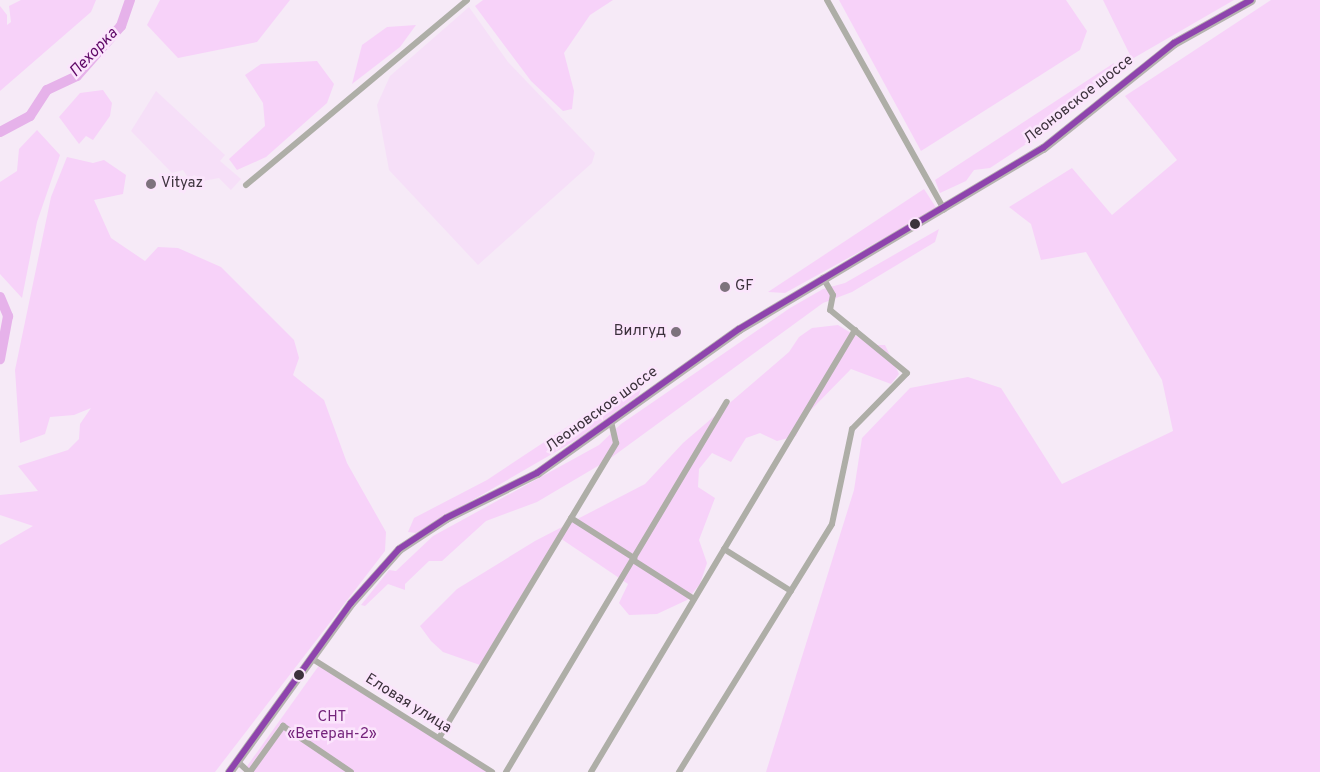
<!DOCTYPE html>
<meta charset="utf-8">
<style>
body{margin:0}
#map{position:relative;width:1320px;height:772px;overflow:hidden;background:#f6eaf7;font-family:Overpass,sans-serif}
div>[style]{position:absolute}
.built>*{inset:0;background:#f6dff8}
.green>*{inset:0;background:#f7d2f9}
.river>*{height:10px;margin:-5px;padding:0 5px;transform-origin:5px;border-radius:5px;background:#e6b2ea}
.minor>*{height:6px;margin:-3px;padding:0 3px;transform-origin:3px;border-radius:3px;background:#aeaea7}
.secondary>*{height:9px;margin:-4.5px;padding:0 4.5px;transform-origin:4.5px;border-radius:4.5px;background:#b6b4b0}
.bus-1>*{height:6px;margin:-3px;padding:0 3px;transform-origin:3px;border-radius:3px;background:#8e44ad}
.dots>*{width:14px;height:14px;translate:-50% -50%;box-sizing:border-box;border:2px solid #fbe5fc;border-radius:50%}
span{translate:-50% -50%;white-space:nowrap;text-align:center;line-height:1.15;-webkit-text-stroke:5px #fbe5fc;paint-order:stroke}
.street-label{font-size:15px;color:#3c323c}
.poi-label{font-size:15px;color:#3c323c}
.left{translate:0 -50%;text-align:left}
.right{translate:-100% -50%;text-align:right}
.park-label{font-size:15px;color:#74237b}
.water-label{font-size:16px;color:#5f0867;font-style:italic}
</style>
<div id="map">
<div class="built">
<div style="clip-path:polygon(469px 7px,508px 62px,595px 153px,592px 163px,478px 265px,389px 170px,377px 105px,390px 76px)"></div>
<div style="clip-path:polygon(156px 91px,225px 155px,220px 161px,241px 179px,231px 190px,219px 178px,203px 181px,194px 175px,189px 179px,183px 170px,172px 173px,131px 131px)"></div>
</div>
<div class="green">
<div style="clip-path:polygon(21px 0,96px 0,91px 12px,0 91px,0 6px,7px 15px,7px 25px,11px 22px,9px 6px)"></div>
<div style="clip-path:polygon(160px 0,290px 0,257px 42px,178px 58px,147px 25px)"></div>
<div style="clip-path:polygon(483px 0,613px 0,590px 15px,564px 53px,574px 91px,572px 109px,563px 111px,531px 81px,475px 6px)"></div>
<div style="clip-path:polygon(839px 0,1066px 0,1087px 31px,1080px 50px,921px 151px)"></div>
<div style="clip-path:polygon(1103px 0,1234px 0,1132px 59px)"></div>
<div style="clip-path:polygon(1271px 0,1320px 0,1320px 772px,766px 772px,854px 490px,862px 438px,910px 388px,968px 377px,1001px 388px,1062px 484px,1173px 431px,1162px 380px,1086px 252px,1041px 260px,1031px 224px,1009px 207px,1072px 168px,1112px 215px,1177px 160px,1125px 96px)"></div>
<div style="clip-path:polygon(416px 25px,400px 47px,352px 84px,362px 45px,387px 27px)"></div>
<div style="clip-path:polygon(317px 61px,334px 84px,327px 103px,266px 157px,237px 170px,229px 159px,265px 126px,263px 103px,245px 75px,261px 64px)"></div>
<div style="clip-path:polygon(1114px 63px,1112px 79px,1083px 98px,1067px 117px,990px 168px,974px 170px,966px 181px,940px 193px,935px 180px)"></div>
<div style="clip-path:polygon(103px 90px,112px 103px,110px 116px,93px 140px,86px 136px,79px 144px,59px 117px,80px 93px)"></div>
<div style="clip-path:polygon(37px 130px,60px 155px,37px 222px,22px 298px,0 274px,0 182px,17px 171px,19px 149px)"></div>
<div style="clip-path:polygon(67px 157px,93px 163px,104px 160px,126px 175px,123px 194px,94px 200px,111px 238px,145px 261px,158px 247px,178px 248px,221px 267px,294px 340px,299px 358px,293px 375px,324px 400px,347px 463px,386px 532px,385px 551px,215px 772px,0 772px,0 545px,33px 526px,0 515px,0 495px,38px 491px,18px 466px,68px 450px,79px 439px,80px 424px,91px 408px,74px 415px,50px 417px,45px 434px,20px 443px,15px 370px,51px 197px)"></div>
<div style="clip-path:polygon(924px 189px,937px 209px,785px 293px,768px 292px)"></div>
<div style="clip-path:polygon(939px 229px,935px 242px,852px 292px,823px 303px,608px 460px,537px 502px,486px 521px,442px 561px,429px 561px,405px 584px,405px 590px,388px 584px,365px 606px,361px 605px,389px 570px,396px 571px,433px 536px,599px 445px,621px 424px,790px 308px,823px 289px,845px 283px)"></div>
<div style="clip-path:polygon(838px 325px,871px 345px,885px 345px,899px 374px,891px 384px,851px 369px,804px 417px,796px 436px,777px 441px,760px 433px,746px 438px,731px 462px,712px 453px,699px 469px,698px 487px,715px 498px,699px 540px,707px 563px,700px 584px,687px 600px,657px 614px,629px 615px,619px 603px,628px 584px,560px 538px,480px 665px,443px 652px,431px 641px,420px 626px,457px 589px,535px 541px,645px 484px,683px 443px,789px 352px,799px 337px,812px 328px)"></div>
<div style="clip-path:polygon(644px 376px,639px 395px,583px 436px,416px 533px,408px 532px,414px 518px,487px 480px)"></div>
<div style="clip-path:polygon(320px 664px,492px 772px,249px 772px,245px 769px)"></div>
</div>
<div class="river">
<div style="left:0;top:132px;width:34px;rotate:-28deg"></div>
<div style="left:30px;top:116px;width:31px;rotate:-57deg"></div>
<div style="left:47px;top:90px;width:33px;rotate:-25deg"></div>
<div style="left:77px;top:76px;width:67px;rotate:-48.7deg"></div>
<div style="left:121px;top:26px;width:28px;rotate:-71deg"></div>
<div style="left:0;top:297px;width:21px;rotate:67deg"></div>
<div style="left:8px;top:316px;width:44px;rotate:100.5deg"></div>
</div>
<div class="minor">
<div style="left:827px;top:0;width:240px;rotate:60.8deg"></div>
<div style="left:246px;top:185px;width:288px;rotate:-39.9deg"></div>
<div style="left:571px;top:518px;width:75px;rotate:32.4deg"></div>
<div style="left:724px;top:549px;width:79px;rotate:32.1deg"></div>
<div style="left:633px;top:560px;width:72px;rotate:32.6deg"></div>
<div style="left:311px;top:658px;width:214px;rotate:32.2deg"></div>
<div style="left:439px;top:738px;width:344px;rotate:-59deg"></div>
<div style="left:616px;top:443px;width:22px;rotate:-103deg"></div>
<div style="left:237px;top:761px;width:16px;rotate:43deg"></div>
<div style="left:250px;top:772px;width:57px;rotate:-54.3deg"></div>
<div style="left:283px;top:726px;width:82px;rotate:34.1deg"></div>
<div style="left:506px;top:772px;width:431px;rotate:-59.2deg"></div>
<div style="left:591px;top:772px;width:515px;rotate:-59.15deg"></div>
<div style="left:679px;top:772px;width:291px;rotate:-58.3deg"></div>
<div style="left:832px;top:524px;width:97px;rotate:-78.1deg"></div>
<div style="left:852px;top:429px;width:78px;rotate:-45.5deg"></div>
<div style="left:907px;top:373px;width:99px;rotate:-140.7deg"></div>
<div style="left:830px;top:310px;width:15px;rotate:-79deg"></div>
<div style="left:833px;top:295px;width:20px;rotate:-120deg"></div>
</div>
<div class="secondary">
<div style="left:229px;top:772px;width:208px;rotate:-54.2deg"></div>
<div style="left:351px;top:603px;width:72px;rotate:-48.4deg"></div>
<div style="left:399px;top:549px;width:56px;rotate:-33.4deg"></div>
<div style="left:446px;top:518px;width:102px;rotate:-26.3deg"></div>
<div style="left:537px;top:473px;width:248px;rotate:-35.5deg"></div>
<div style="left:739px;top:329px;width:354px;rotate:-30.8deg"></div>
<div style="left:1043px;top:148px;width:168px;rotate:-38.7deg"></div>
<div style="left:1174px;top:43px;width:88px;rotate:-29.2deg"></div>
</div>
<div class="bus-1">
<div style="left:229px;top:772px;width:208px;rotate:-54.2deg"></div>
<div style="left:351px;top:603px;width:72px;rotate:-48.4deg"></div>
<div style="left:399px;top:549px;width:56px;rotate:-33.4deg"></div>
<div style="left:446px;top:518px;width:102px;rotate:-26.3deg"></div>
<div style="left:537px;top:473px;width:248px;rotate:-35.5deg"></div>
<div style="left:739px;top:329px;width:354px;rotate:-30.8deg"></div>
<div style="left:1043px;top:148px;width:168px;rotate:-38.7deg"></div>
<div style="left:1174px;top:43px;width:88px;rotate:-29.2deg"></div>
</div>
<div class="dots">
<div style="left:151px;top:184px;background:#7d727d"></div>
<div style="left:915px;top:224px;background:#3c323c"></div>
<div style="left:725px;top:287px;background:#7d727d"></div>
<div style="left:676px;top:332px;background:#7d727d"></div>
<div style="left:299px;top:675px;background:#3c323c"></div>
</div>
<div class="street-label">
<span style="left:1079px;top:100px;rotate:-38deg">Леоновское шоссе</span>
<span style="left:602px;top:410px;rotate:-36deg">Леоновское шоссе</span>
<span style="left:408px;top:704px;rotate:32deg">Еловая улица</span>
</div>
<div class="poi-label">
<span class="left" style="left:161px;top:184px">Vityaz</span>
<span class="left" style="left:735px;top:287px">GF</span>
<span class="right" style="left:666px;top:332px">Вилгуд</span>
</div>
<div class="park-label">
<span style="left:332px;top:726px">СНТ<br>«Ветеран-2»</span>
</div>
<div class="water-label">
<span style="left:94px;top:53px;rotate:-46deg">Пехорка</span>
</div>
</div>
